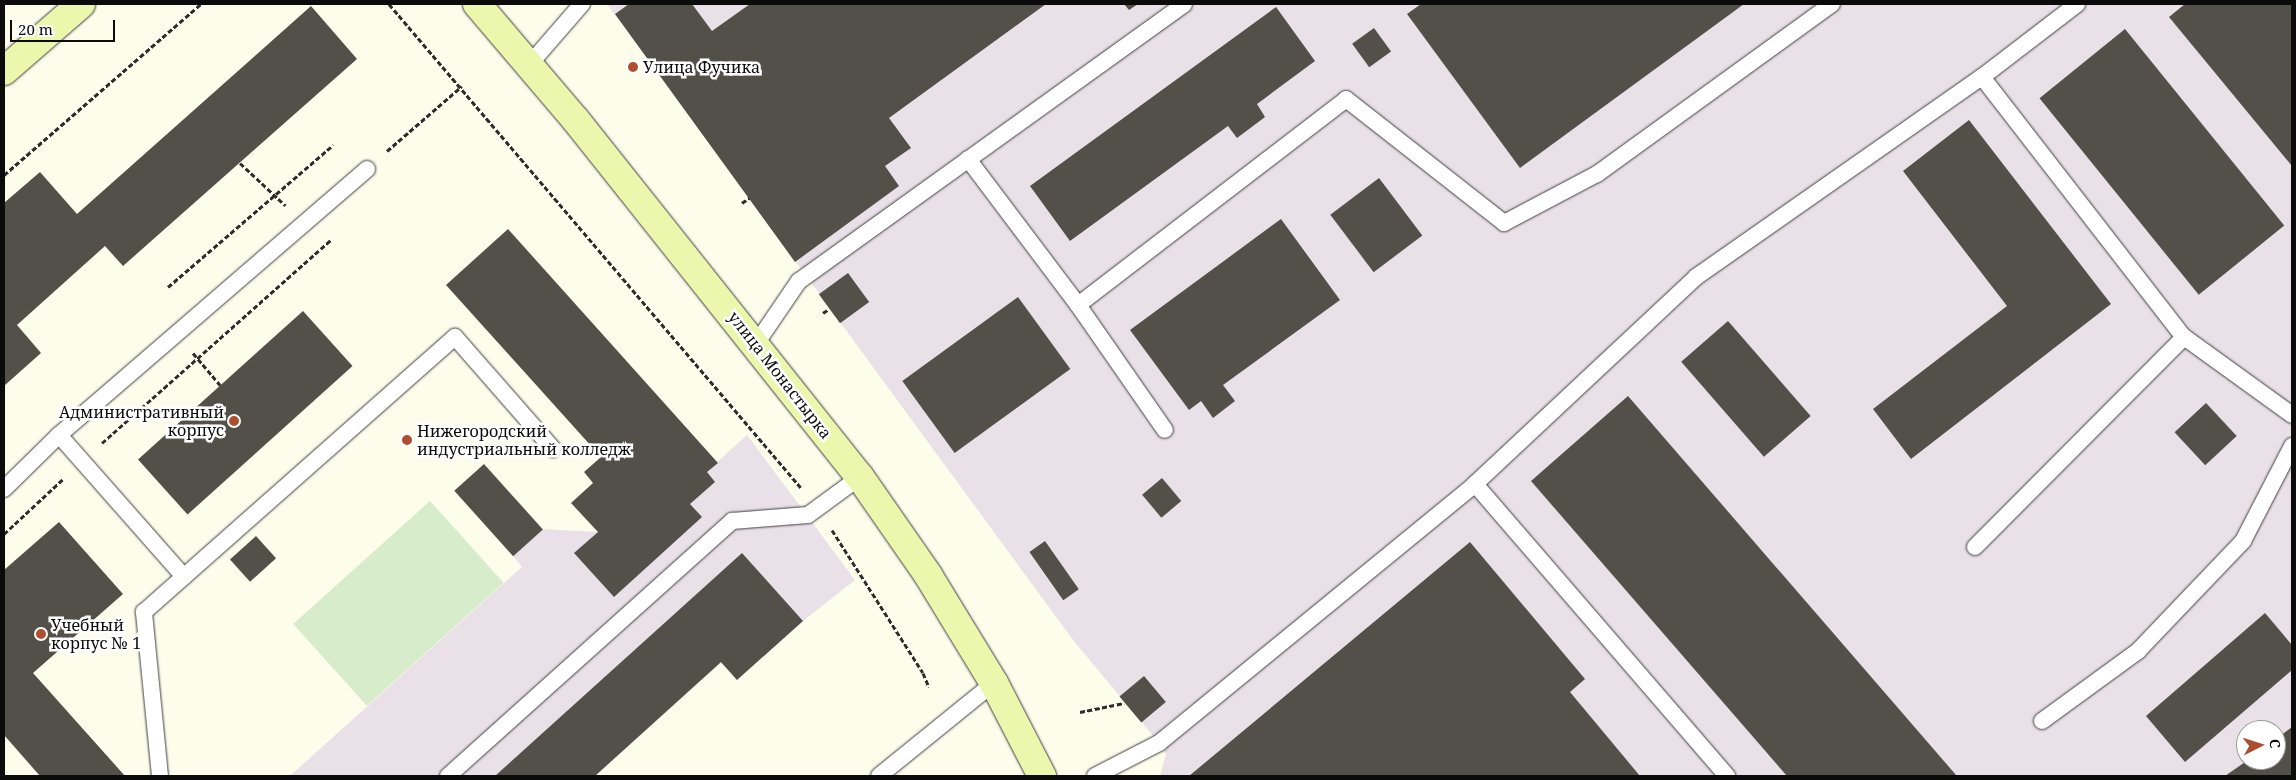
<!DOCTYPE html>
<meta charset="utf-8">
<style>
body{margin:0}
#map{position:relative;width:2296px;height:780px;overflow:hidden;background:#fcfdeb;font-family:"Noto Serif",serif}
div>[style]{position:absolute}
.industrial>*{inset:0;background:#eae0e8}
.pitch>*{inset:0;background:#d6ecca;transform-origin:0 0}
.building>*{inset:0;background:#534f49;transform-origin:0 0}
.path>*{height:3px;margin-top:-1.5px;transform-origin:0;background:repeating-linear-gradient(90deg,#2d2d2d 0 5px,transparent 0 7.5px)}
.roads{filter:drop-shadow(0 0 1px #3e3e3e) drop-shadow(0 0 1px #3e3e3e)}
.lane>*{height:16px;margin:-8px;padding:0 8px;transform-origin:8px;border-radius:8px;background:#fff}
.secondary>*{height:28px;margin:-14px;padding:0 14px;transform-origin:14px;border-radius:14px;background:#eaf7ac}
.dots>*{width:14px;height:14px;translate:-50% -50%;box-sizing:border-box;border:2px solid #fff;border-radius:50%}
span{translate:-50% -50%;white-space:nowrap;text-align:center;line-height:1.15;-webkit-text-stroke:5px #fff;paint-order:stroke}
.poi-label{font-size:16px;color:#0b0b0b}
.left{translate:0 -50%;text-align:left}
.right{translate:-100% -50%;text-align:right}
.street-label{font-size:16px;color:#0b0b0b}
.frame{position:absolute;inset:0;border:5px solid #0b0b0b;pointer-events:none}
.north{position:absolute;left:2236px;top:720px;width:50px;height:50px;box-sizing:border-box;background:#fff;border:1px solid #9d9d9d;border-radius:50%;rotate:85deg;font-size:14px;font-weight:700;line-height:20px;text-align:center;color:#0b0b0b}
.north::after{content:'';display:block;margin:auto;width:18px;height:22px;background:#ad4e31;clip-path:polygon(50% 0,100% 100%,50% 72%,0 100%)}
.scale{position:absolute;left:10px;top:20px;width:105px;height:22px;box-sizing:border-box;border:2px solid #0b0b0b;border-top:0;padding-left:6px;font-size:15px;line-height:18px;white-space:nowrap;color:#0b0b0b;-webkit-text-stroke:4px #fff;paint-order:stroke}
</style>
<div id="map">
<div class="industrial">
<div style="clip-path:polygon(evenodd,607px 4px,2292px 4px,2292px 776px,1160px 776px,1166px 754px,1159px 743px,1073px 640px,607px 4px,2246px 730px,2276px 730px,2276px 760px,2246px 760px,2246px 730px)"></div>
<div style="clip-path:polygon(747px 435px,855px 580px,803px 621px,737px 680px,721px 663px,595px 776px,291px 775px,522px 567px,513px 556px,543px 529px,598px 532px,575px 553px,594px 574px)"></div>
</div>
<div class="pitch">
<div style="left:430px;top:501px;width:110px;height:184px;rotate:48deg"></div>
</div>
<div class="building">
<div style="clip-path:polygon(629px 4px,692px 4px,712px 31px,750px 4px,1046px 4px,889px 118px,911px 148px,885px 166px,899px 186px,795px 262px,615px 14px)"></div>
<div style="clip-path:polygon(1124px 4px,1138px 4px,1129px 10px)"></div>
<div style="clip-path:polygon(1421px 4px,1744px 4px,1520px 168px,1407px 14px)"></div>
<div style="clip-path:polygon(2185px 4px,2292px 4px,2292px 166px,2169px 17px)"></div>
<div style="clip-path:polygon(311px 6px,357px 59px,123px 266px,105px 246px,17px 325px,41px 353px,4px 386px,4px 203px,40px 172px,77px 214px)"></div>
<div style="clip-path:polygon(1276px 7px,1315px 61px,1257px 104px,1265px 117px,1237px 138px,1228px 126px,1070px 241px,1030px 186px)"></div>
<div style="left:1374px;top:28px;width:29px;height:27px;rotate:54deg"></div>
<div style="left:2125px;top:29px;width:253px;height:110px;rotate:51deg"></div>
<div style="clip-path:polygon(1969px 120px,2111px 304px,1911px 459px,1873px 409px,2007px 306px,1903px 171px)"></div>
<div style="left:1379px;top:178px;width:72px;height:61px;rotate:53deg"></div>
<div style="clip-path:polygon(1281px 219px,1340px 300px,1223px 385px,1235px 401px,1213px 418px,1201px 401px,1189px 410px,1130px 330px)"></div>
<div style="clip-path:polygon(508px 229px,718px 463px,707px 472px,715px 482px,690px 504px,702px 517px,614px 597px,574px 553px,598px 532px,571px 503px,593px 483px,584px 472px,601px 457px,446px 285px)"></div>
<div style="left:848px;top:273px;width:36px;height:36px;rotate:54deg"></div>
<div style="left:1018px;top:297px;width:89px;height:143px;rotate:54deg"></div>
<div style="left:303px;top:311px;width:74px;height:222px;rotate:48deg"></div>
<div style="left:1728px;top:321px;width:126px;height:62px;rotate:49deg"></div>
<div style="clip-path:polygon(1628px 396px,1956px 775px,1954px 776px,1787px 776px,1531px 481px)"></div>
<div style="left:2206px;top:403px;width:45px;height:43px;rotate:47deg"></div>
<div style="left:484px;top:464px;width:88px;height:40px;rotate:48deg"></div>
<div style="left:1162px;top:478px;width:30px;height:26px;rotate:50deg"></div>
<div style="clip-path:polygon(59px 522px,123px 594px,33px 673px,125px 776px,40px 776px,4px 735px,4px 570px)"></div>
<div style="left:256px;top:536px;width:30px;height:35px;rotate:48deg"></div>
<div style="left:1045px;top:541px;width:59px;height:19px;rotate:55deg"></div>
<div style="clip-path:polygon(1470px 542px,1585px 679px,1570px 692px,1640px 776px,1189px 776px)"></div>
<div style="clip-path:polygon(742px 553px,803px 621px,737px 680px,721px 662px,595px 776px,495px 776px)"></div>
<div style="clip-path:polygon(2265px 613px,2292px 645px,2292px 670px,2185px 762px,2146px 716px)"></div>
<div style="left:1144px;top:676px;width:34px;height:32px;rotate:50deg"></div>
<div style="clip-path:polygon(2292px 727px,2292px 776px,2225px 776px,2248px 760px,2276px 760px,2276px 739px)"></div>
</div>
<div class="path">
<div style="left:389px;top:4px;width:637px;rotate:49.58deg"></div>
<div style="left:387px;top:151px;width:99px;rotate:-40.9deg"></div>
<div style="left:240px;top:163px;width:62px;rotate:43deg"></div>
<div style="left:4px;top:175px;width:261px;rotate:-41deg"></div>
<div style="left:742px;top:203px;width:9px;rotate:-36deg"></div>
<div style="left:168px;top:287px;width:218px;rotate:-40.7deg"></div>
<div style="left:823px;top:313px;width:7px;rotate:-34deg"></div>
<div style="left:193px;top:353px;width:42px;rotate:49.8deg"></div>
<div style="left:102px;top:443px;width:306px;rotate:-41.6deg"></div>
<div style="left:832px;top:530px;width:169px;rotate:57.5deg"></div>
<div style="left:923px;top:673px;width:15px;rotate:67deg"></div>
<div style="left:4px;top:534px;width:82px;rotate:-43deg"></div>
<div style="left:1080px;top:712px;width:45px;rotate:-11.6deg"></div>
</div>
<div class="roads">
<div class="lane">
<div style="left:529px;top:65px;width:81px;rotate:-49deg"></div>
<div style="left:1982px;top:77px;width:329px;rotate:52.2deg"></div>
<div style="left:2184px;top:337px;width:133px;rotate:35.8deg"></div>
<div style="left:968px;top:159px;width:183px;rotate:53deg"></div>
<div style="left:1078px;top:305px;width:338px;rotate:-37.5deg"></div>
<div style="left:1346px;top:99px;width:201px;rotate:38.1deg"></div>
<div style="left:1504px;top:223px;width:105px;rotate:-27.8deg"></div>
<div style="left:1597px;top:174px;width:290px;rotate:-35.9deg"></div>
<div style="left:1078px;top:305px;width:152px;rotate:55.2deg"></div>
<div style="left:756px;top:344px;width:76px;rotate:-55.7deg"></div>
<div style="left:799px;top:281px;width:474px;rotate:-35.7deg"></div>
<div style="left:59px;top:435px;width:189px;rotate:48.6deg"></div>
<div style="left:1475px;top:484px;width:386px;rotate:49.2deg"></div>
<div style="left:4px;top:489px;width:77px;rotate:-44.5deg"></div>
<div style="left:59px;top:435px;width:407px;rotate:-40.8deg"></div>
<div style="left:1975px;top:547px;width:296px;rotate:-45.1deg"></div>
<div style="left:2042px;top:721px;width:119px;rotate:-36.1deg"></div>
<div style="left:2138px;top:651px;width:152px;rotate:-46.3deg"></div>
<div style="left:2243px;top:541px;width:107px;rotate:-62.7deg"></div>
<div style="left:160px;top:776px;width:165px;rotate:-95.6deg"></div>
<div style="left:144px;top:612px;width:415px;rotate:-41.5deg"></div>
<div style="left:455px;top:337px;width:149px;rotate:48.8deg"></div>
<div style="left:448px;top:776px;width:382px;rotate:-41.9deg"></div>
<div style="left:732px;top:521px;width:76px;rotate:-4.5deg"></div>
<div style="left:808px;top:515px;width:64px;rotate:-36.2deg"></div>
<div style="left:879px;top:776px;width:148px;rotate:-39deg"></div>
<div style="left:1095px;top:776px;width:72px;rotate:-27.3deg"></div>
<div style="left:1159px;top:743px;width:409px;rotate:-39.3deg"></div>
<div style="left:1475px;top:484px;width:303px;rotate:-43.1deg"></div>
<div style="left:1696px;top:277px;width:349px;rotate:-35deg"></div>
<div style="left:1982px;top:77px;width:120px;rotate:-37.5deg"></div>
</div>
<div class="secondary">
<div style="left:477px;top:4px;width:151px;rotate:49.6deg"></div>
<div style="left:575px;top:119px;width:458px;rotate:51.5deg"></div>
<div style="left:860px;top:477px;width:119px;rotate:55.2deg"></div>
<div style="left:928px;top:575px;width:127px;rotate:58.6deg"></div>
<div style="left:994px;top:683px;width:105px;rotate:62.7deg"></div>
<div style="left:4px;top:71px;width:102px;rotate:-41deg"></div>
</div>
</div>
<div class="dots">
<div style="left:633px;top:67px;background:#ad4e31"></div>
<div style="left:234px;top:421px;background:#ad4e31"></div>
<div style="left:407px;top:440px;background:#ad4e31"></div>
<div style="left:41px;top:634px;background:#ad4e31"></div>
</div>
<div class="poi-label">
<span class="left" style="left:643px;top:67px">Улица Фучика</span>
<span class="right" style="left:224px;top:421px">Административный<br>корпус</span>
<span class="left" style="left:417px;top:440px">Нижегородский<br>индустриальный колледж</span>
<span class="left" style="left:51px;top:634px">Учебный<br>корпус № 1</span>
</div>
<div class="street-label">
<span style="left:780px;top:375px;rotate:52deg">улица Монастырка</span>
</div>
<div class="frame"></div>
<div class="north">С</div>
<div class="scale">20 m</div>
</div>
